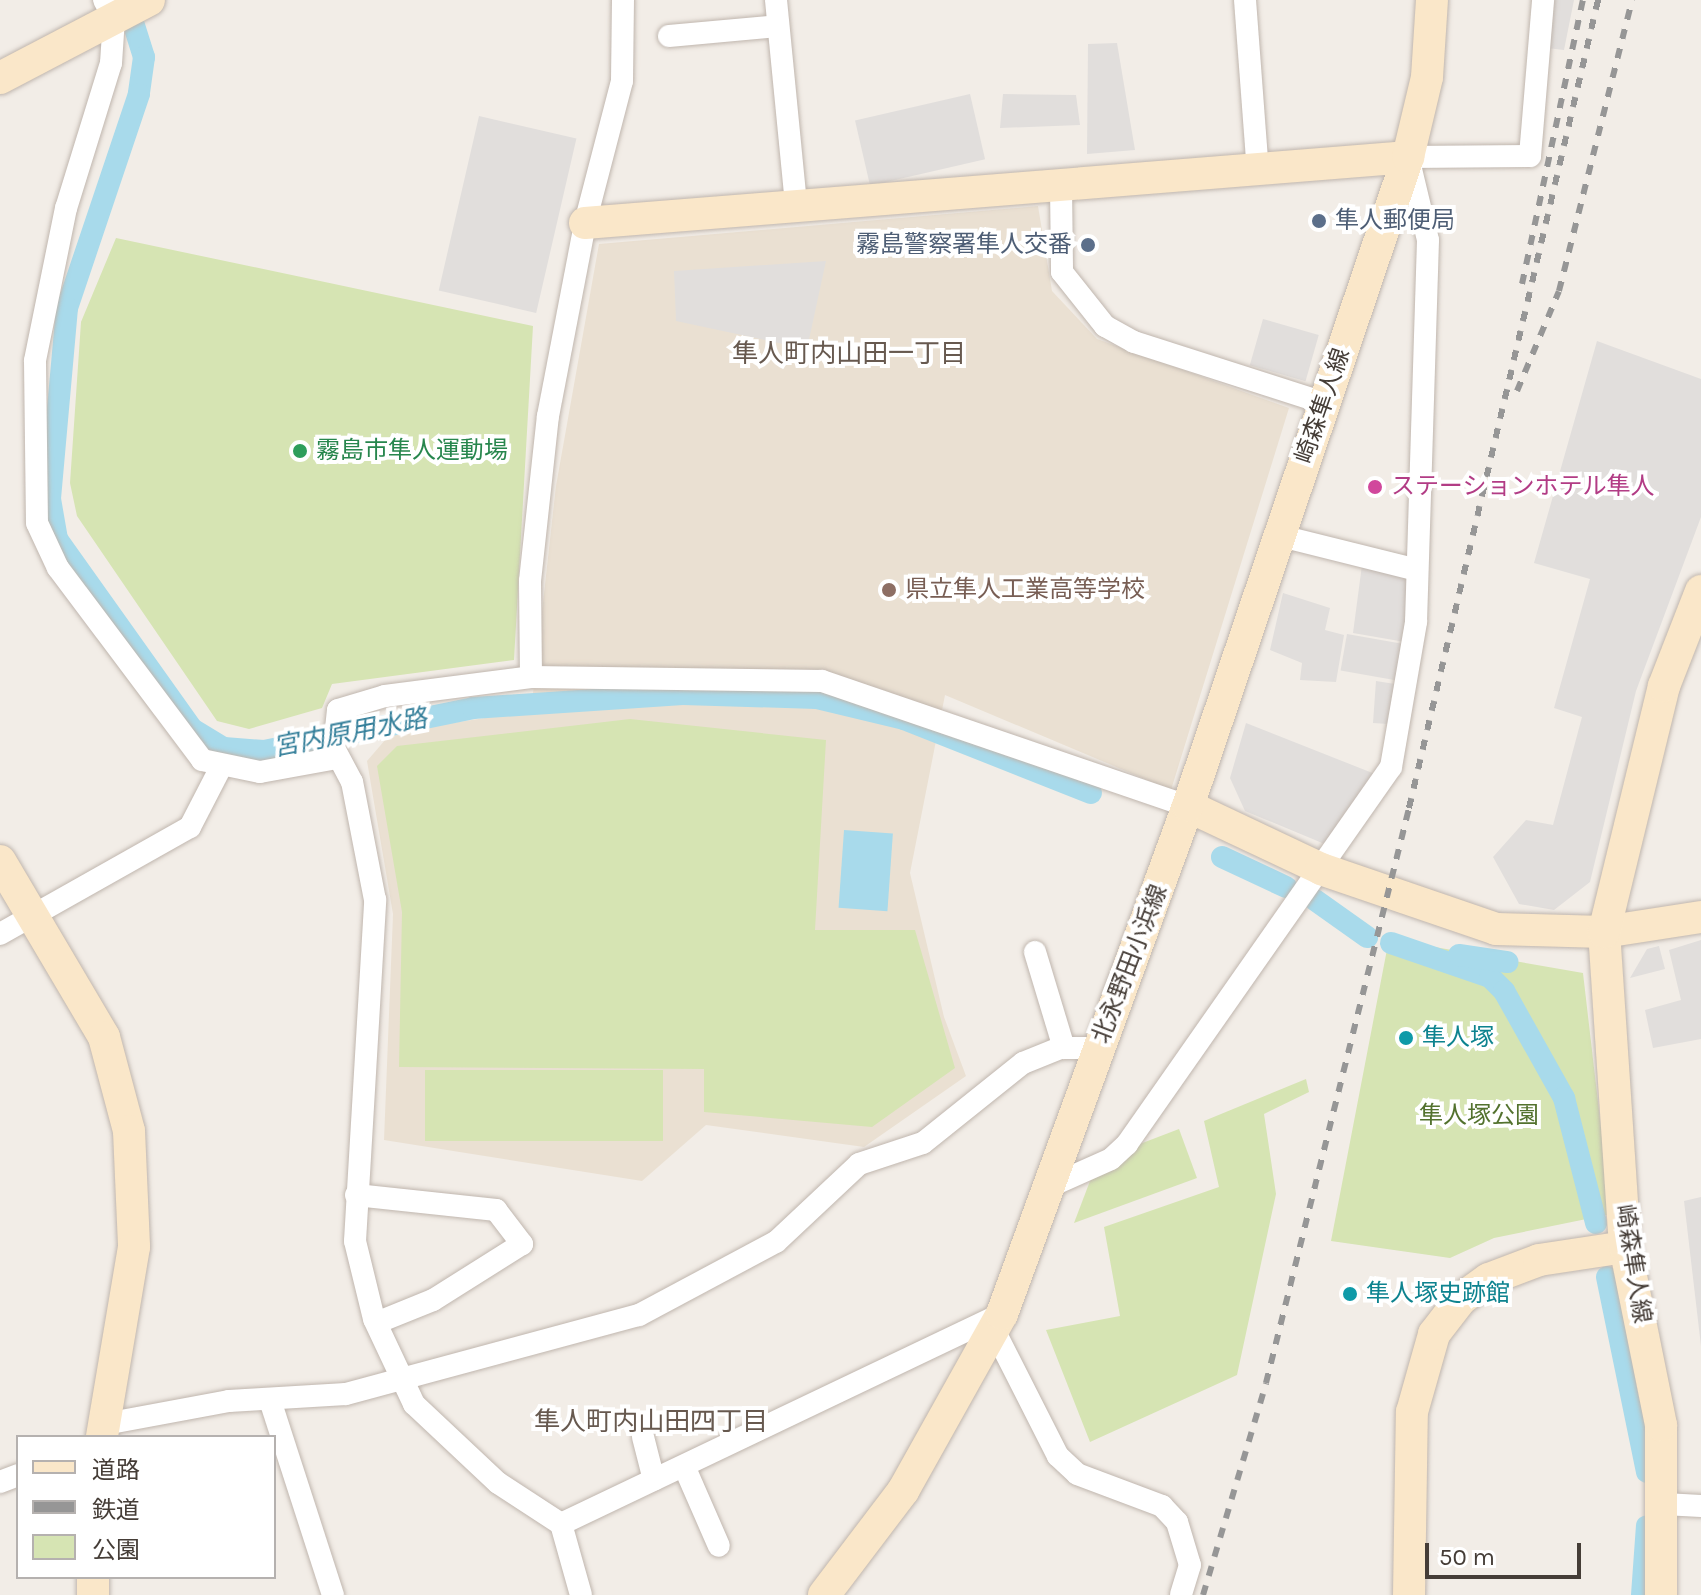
<!DOCTYPE html>
<meta charset="utf-8">
<style>
body{margin:0}
#map{position:relative;width:1701px;height:1595px;overflow:hidden;background:#f2ede7;font-family:Karla,"Noto Sans JP",sans-serif}
div>[style]{position:absolute}
.education>*{inset:0;background:#eae0d2}
.green>*{inset:0;background:#d6e4b3;transform-origin:0 0}
.parking>*{inset:0;background:#e1dedc;transform-origin:0 0}
.water>*{inset:0;background:#a8daeb;transform-origin:0 0}
.canal>*{height:22px;margin:-11px;padding:0 11px;transform-origin:11px;border-radius:11px;background:#a8daeb}
.roads{filter:drop-shadow(0 0 2px #c0b6ae) drop-shadow(0 0 2px #c0b6ae)}
.street>*{height:22px;margin:-11px;padding:0 11px;transform-origin:11px;border-radius:11px;background:#fff}
.secondary>*{height:32px;margin:-16px;padding:0 16px;transform-origin:16px;border-radius:16px;background:#fae7c9}
.rail>*{height:6px;margin-top:-3px;transform-origin:0;background:repeating-linear-gradient(90deg,#969696 0 10px,transparent 0 20px)}
.dots>*{width:22px;height:22px;translate:-50% -50%;box-sizing:border-box;border:4px solid #fff;border-radius:50%}
span{translate:-50% -50%;white-space:nowrap;text-align:center;line-height:1.15;-webkit-text-stroke:8px #fff;paint-order:stroke}
.service-label{font-size:24px;color:#4e5e75}
.left{translate:0 -50%;text-align:left}
.right{translate:-100% -50%;text-align:right}
.street-label{font-size:24px;color:#453d37}
.leisure-label{font-size:24px;color:#27864d}
.hotel-label{font-size:24px;color:#b23c85}
.education-label{font-size:24px;color:#785e54}
.culture-label{font-size:24px;color:#0d838f}
.park-label{font-size:24px;color:#53722e}
.neighbourhood-label{font-size:26px;color:#67594f}
.water-label{font-size:26px;color:#347f9a;font-style:italic}
.legend{position:absolute;left:16px;top:1435px;width:260px;height:144px;box-sizing:border-box;background:#fff;border:2px solid #b5b1af;margin:0;padding:10px 14px;list-style:none;font-size:24px;color:#453d37}
.legend li{display:flex;align-items:center;gap:16px;height:40px}
.legend b{width:40px;border:2px solid #b5b1af}
.scale{position:absolute;left:1425px;top:1543px;width:156px;height:36px;box-sizing:border-box;border:4px solid #453d37;border-top:0;padding-left:10px;font-size:24px;line-height:28px;white-space:nowrap;color:#453d37;-webkit-text-stroke:6px #fff;paint-order:stroke}
</style>
<div id="map">
<div class="education">
<div style="clip-path:polygon(1038px 206px,1052px 291px,1097px 339px,1289px 408px,1171px 790px,945px 695px,910px 873px,944px 1017px,966px 1076px,864px 1147px,706px 1125px,642px 1181px,384px 1140px,393px 914px,367px 761px,392px 732px,531px 711px,556px 486px,599px 244px)"></div>
</div>
<div class="green">
<div style="clip-path:polygon(116px 238px,533px 326px,514px 660px,332px 684px,322px 708px,249px 729px,217px 721px,77px 516px,70px 483px,81px 322px)"></div>
<div style="clip-path:polygon(630px 719px,826px 740px,815px 930px,915px 930px,955px 1068px,872px 1127px,704px 1112px,704px 1069px,399px 1067px,402px 912px,377px 766px,397px 746px)"></div>
<div style="clip-path:polygon(1389px 939px,1583px 973px,1611px 1214px,1494px 1238px,1450px 1258px,1331px 1241px)"></div>
<div style="left:425px;top:1070px;width:238px;height:71px"></div>
<div style="clip-path:polygon(1306px 1079px,1309px 1092px,1264px 1114px,1276px 1194px,1237px 1375px,1090px 1442px,1046px 1330px,1120px 1316px,1104px 1227px,1219px 1187px,1204px 1121px)"></div>
<div style="clip-path:polygon(1179px 1129px,1197px 1178px,1074px 1223px,1098px 1160px)"></div>
</div>
<div class="parking">
<div style="clip-path:polygon(1551px 0,1574px 0,1564px 50px,1547px 48px)"></div>
<div style="clip-path:polygon(1117px 43px,1135px 150px,1087px 154px,1088px 44px)"></div>
<div style="left:970px;top:94px;width:67px;height:118px;rotate:77deg"></div>
<div style="clip-path:polygon(1003px 94px,1076px 95px,1080px 125px,1000px 128px)"></div>
<div style="left:479px;top:116px;width:100px;height:179px;rotate:13deg"></div>
<div style="clip-path:polygon(826px 261px,807px 349px,676px 321px,674px 271px)"></div>
<div style="left:1263px;top:319px;width:58px;height:48px;rotate:16deg"></div>
<div style="clip-path:polygon(1597px 341px,1701px 379px,1701px 517px,1636px 691px,1590px 882px,1554px 910px,1519px 904px,1493px 857px,1526px 820px,1553px 825px,1582px 717px,1554px 708px,1590px 579px,1534px 563px)"></div>
<div style="clip-path:polygon(1362px 565px,1407px 573px,1405px 642px,1353px 633px)"></div>
<div style="clip-path:polygon(1283px 593px,1330px 608px,1325px 630px,1344px 635px,1336px 682px,1300px 680px,1302px 663px,1270px 650px)"></div>
<div style="left:1347px;top:634px;width:56px;height:37px;rotate:10deg"></div>
<div style="clip-path:polygon(1376px 681px,1395px 684px,1388px 724px,1373px 723px)"></div>
<div style="clip-path:polygon(1246px 723px,1375px 774px,1327px 845px,1245px 811px,1230px 778px)"></div>
<div style="clip-path:polygon(1701px 940px,1701px 1039px,1653px 1048px,1645px 1010px,1681px 1000px,1669px 950px)"></div>
<div style="clip-path:polygon(1659px 946px,1665px 969px,1630px 978px,1647px 949px)"></div>
<div style="clip-path:polygon(1701px 1197px,1701px 1346px,1684px 1201px)"></div>
</div>
<div class="water">
<div style="left:844px;top:830px;width:49px;height:78px;rotate:4deg"></div>
</div>
<div class="canal">
<div style="left:126px;top:0;width:60px;rotate:72.5deg"></div>
<div style="left:144px;top:57px;width:37px;rotate:98deg"></div>
<div style="left:139px;top:94px;width:226px;rotate:108.6deg"></div>
<div style="left:67px;top:308px;width:192px;rotate:95.1deg"></div>
<div style="left:50px;top:499px;width:41px;rotate:80.1deg"></div>
<div style="left:57px;top:539px;width:233px;rotate:54.6deg"></div>
<div style="left:192px;top:729px;width:37px;rotate:31deg"></div>
<div style="left:224px;top:748px;width:40px;rotate:4.3deg"></div>
<div style="left:264px;top:751px;width:213px;rotate:-11.6deg"></div>
<div style="left:473px;top:708px;width:210px;rotate:-3.8deg"></div>
<div style="left:683px;top:694px;width:134px;rotate:1.7deg"></div>
<div style="left:817px;top:698px;width:89px;rotate:13.6deg"></div>
<div style="left:904px;top:719px;width:201px;rotate:21.6deg"></div>
<div style="left:1222px;top:857px;width:71px;rotate:25.1deg"></div>
<div style="left:1315px;top:900px;width:64px;rotate:35.4deg"></div>
<div style="left:1391px;top:943px;width:105px;rotate:19deg"></div>
<div style="left:1490px;top:977px;width:20px;rotate:45deg"></div>
<div style="left:1504px;top:991px;width:123px;rotate:60.7deg"></div>
<div style="left:1564px;top:1098px;width:129px;rotate:75.6deg"></div>
<div style="left:1459px;top:955px;width:49px;rotate:8.3deg"></div>
<div style="left:1607px;top:1277px;width:199px;rotate:78.4deg"></div>
<div style="left:1642px;top:1595px;width:69px;rotate:-85.9deg"></div>
</div>
<div class="roads">
<div class="street">
<div style="left:104px;top:0;width:21px;rotate:61deg"></div>
<div style="left:114px;top:18px;width:45px;rotate:93.8deg"></div>
<div style="left:111px;top:63px;width:152px;rotate:107.2deg"></div>
<div style="left:66px;top:208px;width:156px;rotate:101.5deg"></div>
<div style="left:35px;top:361px;width:162px;rotate:89.3deg"></div>
<div style="left:37px;top:523px;width:50px;rotate:65deg"></div>
<div style="left:58px;top:568px;width:240px;rotate:53.1deg"></div>
<div style="left:202px;top:760px;width:59px;rotate:11.7deg"></div>
<div style="left:260px;top:772px;width:77px;rotate:-10.4deg"></div>
<div style="left:776px;top:0;width:205px;rotate:84.4deg"></div>
<div style="left:1245px;top:0;width:171px;rotate:85.7deg"></div>
<div style="left:669px;top:36px;width:109px;rotate:-5.2deg"></div>
<div style="left:1061px;top:186px;width:86px;rotate:89.3deg"></div>
<div style="left:1062px;top:272px;width:69px;rotate:51.5deg"></div>
<div style="left:1105px;top:326px;width:33px;rotate:29deg"></div>
<div style="left:1134px;top:342px;width:200px;rotate:17.8deg"></div>
<div style="left:1277px;top:535px;width:144px;rotate:14deg"></div>
<div style="left:531px;top:677px;width:96px;rotate:-90.6deg"></div>
<div style="left:530px;top:581px;width:166px;rotate:-83.8deg"></div>
<div style="left:548px;top:416px;width:197px;rotate:-79.1deg"></div>
<div style="left:585px;top:223px;width:147px;rotate:-75.4deg"></div>
<div style="left:622px;top:81px;width:81px;rotate:-89.3deg"></div>
<div style="left:0;top:934px;width:218px;rotate:-29.4deg"></div>
<div style="left:190px;top:827px;width:68px;rotate:-62.7deg"></div>
<div style="left:1035px;top:952px;width:100px;rotate:73.2deg"></div>
<div style="left:1044px;top:1189px;width:73px;rotate:-24.1deg"></div>
<div style="left:1111px;top:1159px;width:22px;rotate:-43deg"></div>
<div style="left:1127px;top:1144px;width:460px;rotate:-55deg"></div>
<div style="left:1391px;top:767px;width:147px;rotate:-80.2deg"></div>
<div style="left:1416px;top:622px;width:382px;rotate:-88.2deg"></div>
<div style="left:1428px;top:240px;width:85px;rotate:-103.5deg"></div>
<div style="left:1408px;top:157px;width:122px;rotate:-0.5deg"></div>
<div style="left:1530px;top:156px;width:157px;rotate:-85.2deg"></div>
<div style="left:356px;top:1195px;width:141px;rotate:6.1deg"></div>
<div style="left:496px;top:1210px;width:43px;rotate:52.6deg"></div>
<div style="left:522px;top:1244px;width:105px;rotate:147.8deg"></div>
<div style="left:433px;top:1300px;width:61px;rotate:158deg"></div>
<div style="left:994px;top:1330px;width:141px;rotate:63.1deg"></div>
<div style="left:1058px;top:1456px;width:26px;rotate:43deg"></div>
<div style="left:1077px;top:1474px;width:91px;rotate:20.6deg"></div>
<div style="left:1162px;top:1506px;width:22px;rotate:47deg"></div>
<div style="left:1177px;top:1522px;width:45px;rotate:73.2deg"></div>
<div style="left:1190px;top:1565px;width:31px;rotate:107deg"></div>
<div style="left:270px;top:1400px;width:205px;rotate:72.1deg"></div>
<div style="left:105px;top:1424px;width:126px;rotate:-10.5deg"></div>
<div style="left:229px;top:1401px;width:117px;rotate:-3.4deg"></div>
<div style="left:346px;top:1394px;width:303px;rotate:-15.1deg"></div>
<div style="left:639px;top:1315px;width:155px;rotate:-28.1deg"></div>
<div style="left:776px;top:1242px;width:114px;rotate:-43.2deg"></div>
<div style="left:859px;top:1164px;width:67px;rotate:-18.2deg"></div>
<div style="left:923px;top:1143px;width:128px;rotate:-38.7deg"></div>
<div style="left:1023px;top:1063px;width:40px;rotate:-22deg"></div>
<div style="left:1060px;top:1048px;width:38px"></div>
<div style="left:643px;top:1437px;width:44px;rotate:75.7deg"></div>
<div style="left:684px;top:1466px;width:87px;rotate:66.4deg"></div>
<div style="left:0;top:1482px;width:19px;rotate:-21deg"></div>
<div style="left:1664px;top:1504px;width:37px;rotate:3deg"></div>
<div style="left:561px;top:1524px;width:488px;rotate:-25.5deg"></div>
<div style="left:581px;top:1595px;width:74px;rotate:-105.7deg"></div>
<div style="left:561px;top:1524px;width:75px;rotate:-146.9deg"></div>
<div style="left:498px;top:1483px;width:115px;rotate:-136.8deg"></div>
<div style="left:414px;top:1404px;width:94px;rotate:-115.2deg"></div>
<div style="left:374px;top:1319px;width:80px;rotate:-103.7deg"></div>
<div style="left:355px;top:1241px;width:342px;rotate:-86.6deg"></div>
<div style="left:375px;top:900px;width:120px;rotate:-101deg"></div>
<div style="left:352px;top:782px;width:38px;rotate:-118deg"></div>
<div style="left:334px;top:748px;width:38px;rotate:-84deg"></div>
<div style="left:338px;top:710px;width:49px;rotate:-16.6deg"></div>
<div style="left:385px;top:696px;width:147px;rotate:-7.4deg"></div>
<div style="left:531px;top:677px;width:291px;rotate:0.8deg"></div>
<div style="left:822px;top:681px;width:387px;rotate:18.9deg"></div>
</div>
<div class="secondary">
<div style="left:0;top:78px;width:168px;rotate:-27.6deg"></div>
<div style="left:585px;top:223px;width:826px;rotate:-4.58deg"></div>
<div style="left:1188px;top:806px;width:147px;rotate:25.3deg"></div>
<div style="left:1321px;top:869px;width:185px;rotate:18.9deg"></div>
<div style="left:1496px;top:929px;width:108px;rotate:1.6deg"></div>
<div style="left:1604px;top:932px;width:98px;rotate:-8.8deg"></div>
<div style="left:0;top:861px;width:204px;rotate:59.4deg"></div>
<div style="left:104px;top:1037px;width:97px;rotate:75.1deg"></div>
<div style="left:129px;top:1131px;width:116px;rotate:87.5deg"></div>
<div style="left:134px;top:1247px;width:193px;rotate:99.6deg"></div>
<div style="left:93px;top:1577px;width:18px;rotate:90deg"></div>
<div style="left:824px;top:1595px;width:131px;rotate:-52.8deg"></div>
<div style="left:903px;top:1491px;width:203px;rotate:-60.8deg"></div>
<div style="left:1002px;top:1314px;width:541px;rotate:-69.89deg"></div>
<div style="left:1188px;top:806px;width:685px;rotate:-71.27deg"></div>
<div style="left:1408px;top:157px;width:82px;rotate:-76.6deg"></div>
<div style="left:1427px;top:77px;width:77px;rotate:-86.3deg"></div>
<div style="left:1409px;top:1595px;width:183px;rotate:-89.1deg"></div>
<div style="left:1412px;top:1412px;width:81px;rotate:-74.2deg"></div>
<div style="left:1434px;top:1334px;width:44px;rotate:-52.4deg"></div>
<div style="left:1461px;top:1299px;width:34px;rotate:-36deg"></div>
<div style="left:1489px;top:1279px;width:53px;rotate:-20.8deg"></div>
<div style="left:1539px;top:1260px;width:87px;rotate:-8.6deg"></div>
<div style="left:1661px;top:1595px;width:170px;rotate:-90deg"></div>
<div style="left:1661px;top:1425px;width:182px;rotate:-101.4deg"></div>
<div style="left:1625px;top:1247px;width:316px;rotate:-93.8deg"></div>
<div style="left:1604px;top:932px;width:253px;rotate:-76.3deg"></div>
<div style="left:1664px;top:686px;width:102px;rotate:-68.7deg"></div>
</div>
</div>
<div class="rail">
<div style="left:1522px;top:284px;width:290px;rotate:-77.9deg"></div>
<div style="left:1517px;top:391px;width:108px;rotate:-67.2deg"></div>
<div style="left:1559px;top:291px;width:300px;rotate:-75.9deg"></div>
<div style="left:1203px;top:1595px;width:221px;rotate:-73.4deg"></div>
<div style="left:1266px;top:1383px;width:593px;rotate:-76.03deg"></div>
<div style="left:1409px;top:808px;width:830px;rotate:-76.83deg"></div>
</div>
<div class="dots">
<div style="left:1319px;top:221px;background:#5c6f8a"></div>
<div style="left:1088px;top:245px;background:#5c6f8a"></div>
<div style="left:300px;top:451px;background:#2e9e5b"></div>
<div style="left:1375px;top:487px;background:#d1479c"></div>
<div style="left:889px;top:590px;background:#8d6e63"></div>
<div style="left:1406px;top:1038px;background:#0f9aa8"></div>
<div style="left:1350px;top:1294px;background:#0f9aa8"></div>
</div>
<div class="service-label">
<span class="left" style="left:1335px;top:221px">隼人郵便局</span>
<span class="right" style="left:1072px;top:245px">霧島警察署隼人交番</span>
</div>
<div class="street-label">
<span style="left:1323px;top:406px;rotate:-71deg">崎森隼人線</span>
<span style="left:1130px;top:964px;rotate:-69deg">北永野田小浜線</span>
<span style="left:1633px;top:1264px;rotate:81deg">崎森隼人線</span>
</div>
<div class="leisure-label">
<span class="left" style="left:316px;top:451px">霧島市隼人運動場</span>
</div>
<div class="hotel-label">
<span class="left" style="left:1391px;top:487px">ステーションホテル隼人</span>
</div>
<div class="education-label">
<span class="left" style="left:905px;top:590px">県立隼人工業高等学校</span>
</div>
<div class="culture-label">
<span class="left" style="left:1422px;top:1038px">隼人塚</span>
<span class="left" style="left:1366px;top:1294px">隼人塚史跡館</span>
</div>
<div class="park-label">
<span style="left:1479px;top:1116px">隼人塚公園</span>
</div>
<div class="neighbourhood-label">
<span style="left:849px;top:354px">隼人町内山田一丁目</span>
<span style="left:651px;top:1422px">隼人町内山田四丁目</span>
</div>
<div class="water-label">
<span style="left:350px;top:733px;rotate:-11deg">宮内原用水路</span>
</div>
<ul class="legend">
<li><b style="height:10px;background:#fae7c9"></b>道路</li>
<li><b style="height:10px;background:#969696"></b>鉄道</li>
<li><b style="height:22px;background:#d6e4b3"></b>公園</li>
</ul>
<div class="scale">50 m</div>
</div>
